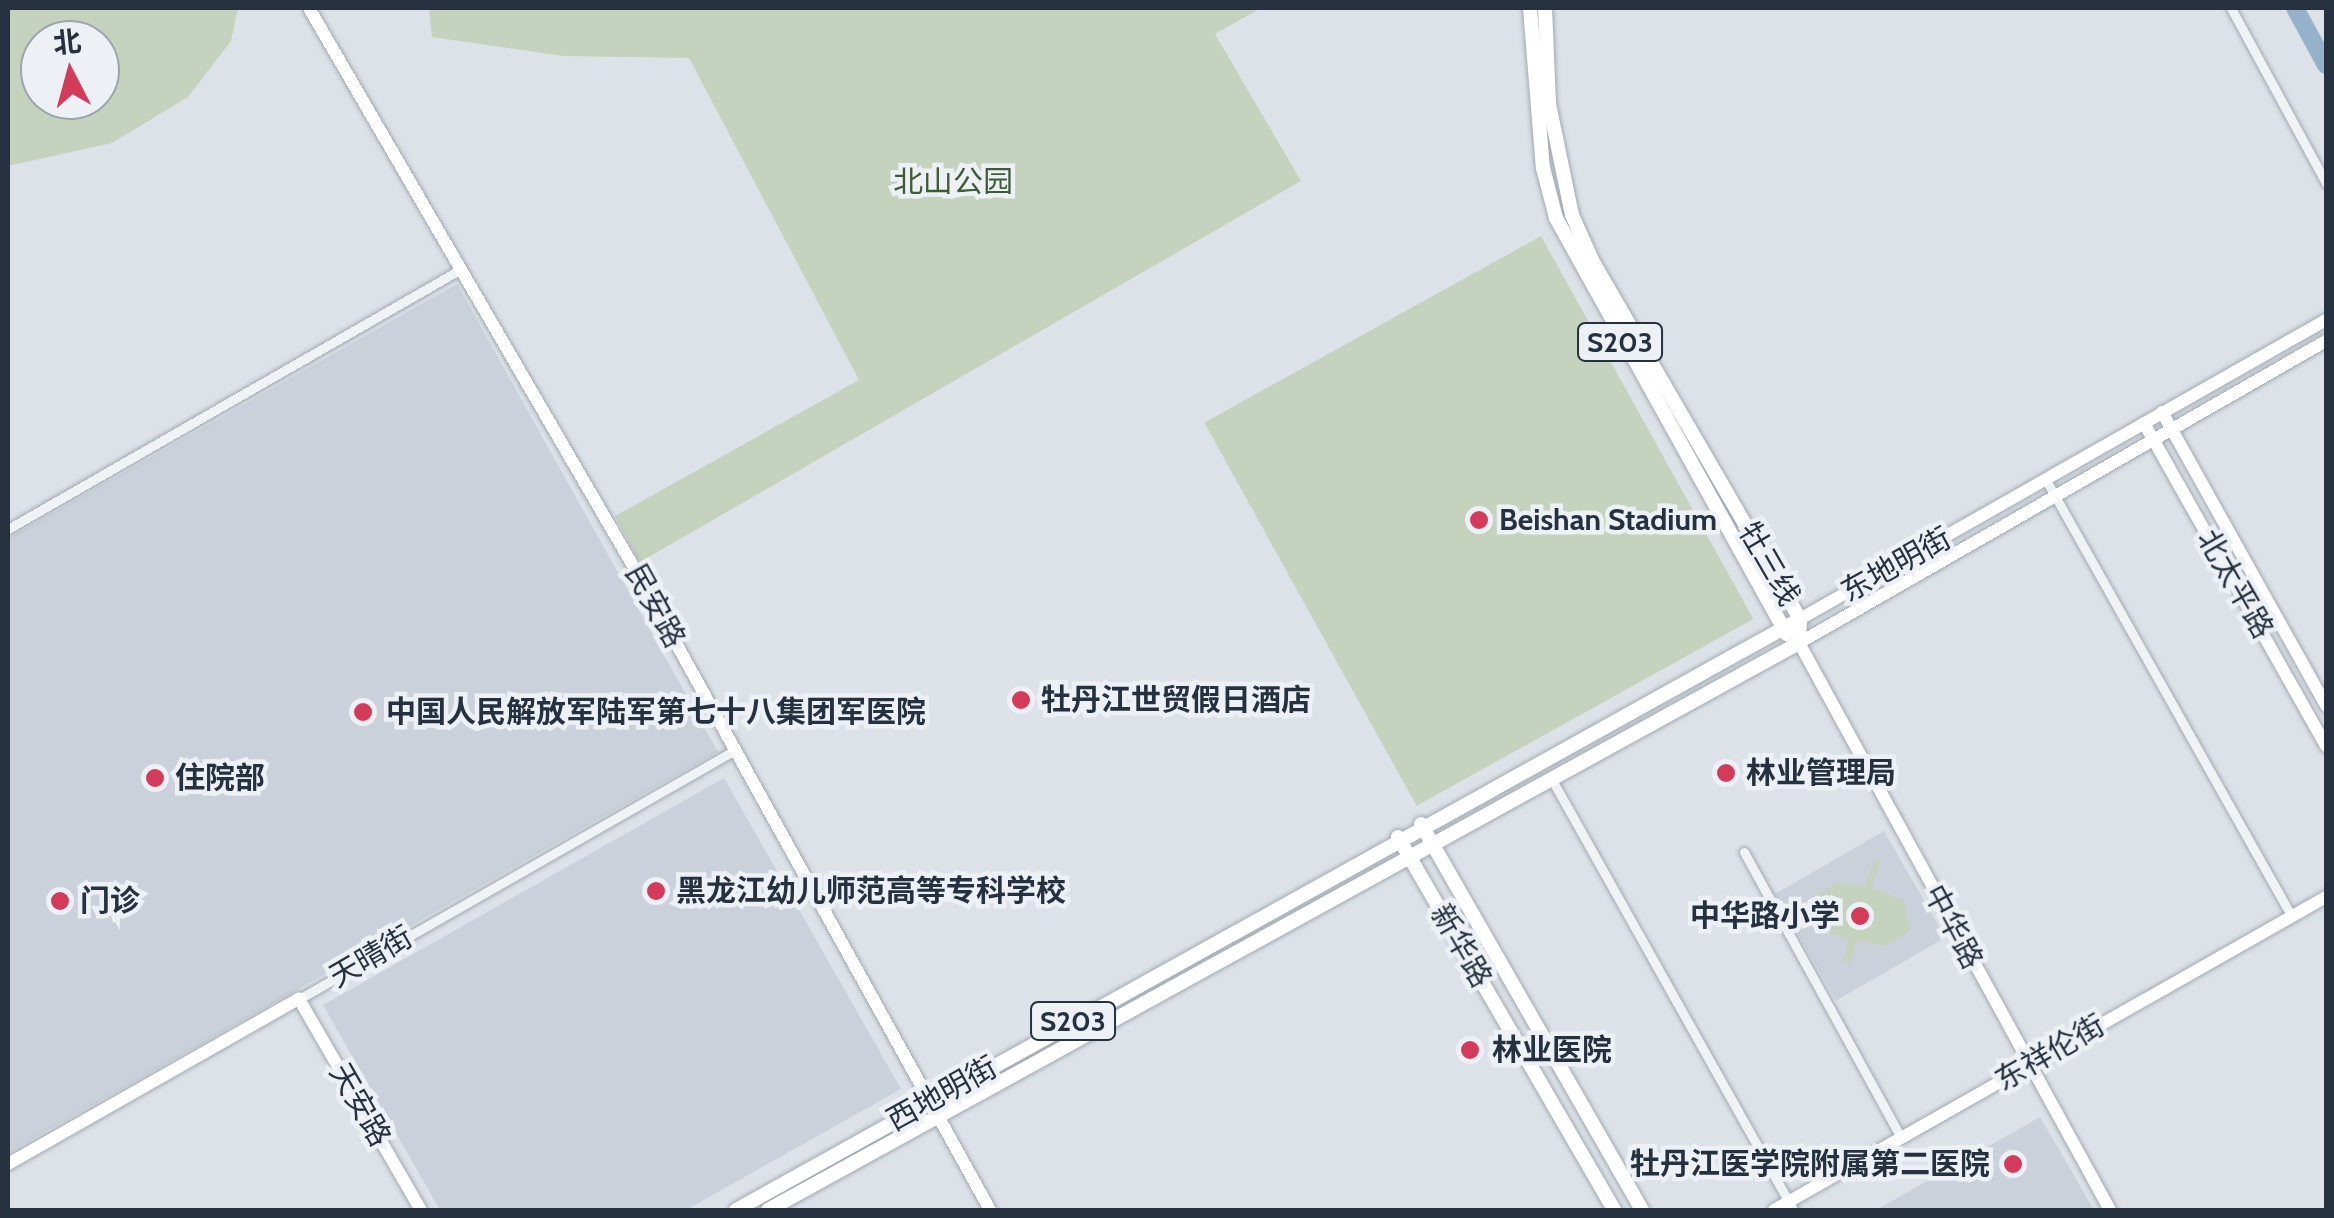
<!DOCTYPE html>
<meta charset="utf-8">
<style>
body{margin:0}
#map{position:relative;width:2334px;height:1218px;overflow:hidden;background:#dde2e8;font-family:Cabin,"Noto Sans SC",sans-serif}
div>[style]{position:absolute}
[style*='--x']{left:calc(var(--x)*1px);top:calc(var(--y)*1px);width:calc(var(--w)*1px);rotate:calc(var(--a)*1deg)}
.built>*{inset:0;background:#cbd1da;transform-origin:0 0}
.green>*{inset:0;background:#c4d2be;transform-origin:0 0}
.river>*{height:18px;margin:-9px;padding:0 9px;transform-origin:9px;border-radius:9px;background:#96b2ca}
.roads{filter:drop-shadow(0 0 2px #a2a9b2) drop-shadow(0 0 2px #a2a9b2)}
.street>*{height:9px;margin:-4.5px;padding:0 4.5px;transform-origin:4.5px;border-radius:4.5px;background:#f0f3f6}
.secondary>*{height:12px;margin:-6px;padding:0 6px;transform-origin:6px;border-radius:6px;background:#fff}
.primary>*{height:14px;margin:-7px;padding:0 7px;transform-origin:7px;border-radius:7px;background:#fff}
.dots>*{width:28px;height:28px;translate:-50% -50%;box-sizing:border-box;border:5px solid #edf1f6;border-radius:50%}
span{translate:-50% -50%;white-space:nowrap;text-align:center;line-height:1.15;-webkit-text-stroke:9px #edf1f6;paint-order:stroke}
.shield-label span{padding:2px 8px;background:#edf1f6;border:2px solid;border-radius:8px;-webkit-text-stroke-width:0}
.shield-label{font-size:28px;color:#26313f;font-weight:700}
.park-label{font-size:30px;color:#3d5c33}
.poi-label{font-size:30px;color:#26313f;font-weight:700}
.left{translate:0 -50%;text-align:left}
.right{translate:-100% -50%;text-align:right}
.street-label{font-size:30px;color:#26313f}
.frame{position:absolute;inset:0;border:10px solid #26313f;pointer-events:none}
.north{position:absolute;left:20px;top:20px;width:100px;height:100px;box-sizing:border-box;background:#edf1f6;border:2px solid #9da4ad;border-radius:50%;rotate:354deg;font-size:28px;font-weight:700;line-height:40px;text-align:center;color:#26313f}
.north::after{content:'';display:block;margin:auto;width:35px;height:45px;background:#d43b5b;clip-path:polygon(50% 0,100% 100%,50% 72%,0 100%)}
</style>
<div id="map">
<div class="built">
<i style="clip-path:polygon(457px 284px,718px 752px,8px 1153px,8px 538px)"></i>
<i style="clip-path:polygon(724px 778px,901px 1089px,686px 1210px,440px 1210px,323px 1005px)"></i>
<i style="left:1884px;top:831px;width:123px;height:126px;rotate:60deg"></i>
<i style="clip-path:polygon(2040px 1117px,2094px 1210px,1876px 1210px)"></i>
</div>
<div class="green">
<i style="clip-path:polygon(evenodd,8px 8px,238px 8px,231px 41px,188px 97px,112px 143px,8px 166px,8px 8px,100px 40px,100px 100px,40px 100px,40px 40px,100px 40px)"></i>
<i style="clip-path:polygon(429px 8px,1261px 8px,1215px 34px,1301px 181px,640px 562px,615px 516px,859px 380px,689px 58px,564px 56px,432px 37px)"></i>
<i style="left:1541px;top:236px;width:438px;height:385px;rotate:61deg"></i>
<i style="clip-path:polygon(1874px 859px,1880px 860px,1872px 888px,1904px 901px,1910px 931px,1887px 946px,1857px 941px,1850px 964px,1843px 962px,1849px 940px,1819px 928px,1812px 899px,1836px 882px,1865px 887px)"></i>
</div>
<div class="river">
<i style="--x:2295;--y:8;--w:65;--a:61.5"></i>
</div>
<div class="roads">
<div class="street">
<i style="--x:2231;--y:8;--w:199;--a:61.5"></i>
<i style="--x:2046;--y:480;--w:501;--a:60.62"></i>
<i style="--x:8;--y:529;--w:522;--a:-29.85"></i>
<i style="--x:1551;--y:778;--w:495;--a:60.7"></i>
<i style="--x:1744;--y:852;--w:326;--a:61.2"></i>
<i style="--x:299;--y:999;--w:502;--a:-29.73"></i>
</div>
<div class="secondary">
<i style="--x:309;--y:8;--w:651;--a:59.85"></i>
<i style="--x:636;--y:571;--w:731;--a:61.01"></i>
<i style="--x:2162;--y:412;--w:337;--a:60.8"></i>
<i style="--x:2144;--y:423;--w:371;--a:60.6"></i>
<i style="--x:1800;--y:619;--w:605;--a:-29.62"></i>
<i style="--x:8;--y:1164;--w:335;--a:-29.6"></i>
<i style="--x:299;--y:999;--w:244;--a:60"></i>
<i style="--x:1774;--y:1210;--w:635;--a:-29.55"></i>
<i style="--x:2110;--y:1210;--w:647;--a:-118.74"></i>
<i style="--x:1799;--y:643;--w:607;--a:-29.82"></i>
</div>
<div class="primary">
<i style="--x:1530;--y:8;--w:161;--a:85.4"></i>
<i style="--x:1543;--y:168;--w:52;--a:75.4"></i>
<i style="--x:1556;--y:218;--w:476;--a:61"></i>
<i style="--x:1545;--y:8;--w:96;--a:87.6"></i>
<i style="--x:1549;--y:104;--w:113;--a:78.3"></i>
<i style="--x:1572;--y:215;--w:51;--a:65.9"></i>
<i style="--x:1593;--y:262;--w:413;--a:59.9"></i>
<i style="--x:1800;--y:619;--w:24;--a:92"></i>
<i style="--x:1421;--y:824;--w:445;--a:60.2"></i>
<i style="--x:1398;--y:837;--w:431;--a:59.9"></i>
<i style="--x:736;--y:1210;--w:1217;--a:-29.05"></i>
<i style="--x:768;--y:1210;--w:1177;--a:-28.81"></i>
</div>
</div>
<div class="dots">
<i style="left:1479px;top:520px;background:#d43b5b"></i>
<i style="left:1021px;top:700px;background:#d43b5b"></i>
<i style="left:363px;top:712px;background:#d43b5b"></i>
<i style="left:1726px;top:773px;background:#d43b5b"></i>
<i style="left:155px;top:778px;background:#d43b5b"></i>
<i style="left:656px;top:891px;background:#d43b5b"></i>
<i style="left:60px;top:901px;background:#d43b5b"></i>
<i style="left:1860px;top:916px;background:#d43b5b"></i>
<i style="left:1470px;top:1050px;background:#d43b5b"></i>
<i style="left:2013px;top:1164px;background:#d43b5b"></i>
</div>
<div class="shield-label">
<span style="left:1620px;top:342px">S203</span>
<span style="left:1073px;top:1021px">S203</span>
</div>
<div class="park-label">
<span style="left:953px;top:182px">北山公园</span>
</div>
<div class="poi-label">
<span class="left" style="left:1499px;top:520px">Beishan Stadium</span>
<span class="left" style="left:1041px;top:700px">牡丹江世贸假日酒店</span>
<span class="left" style="left:386px;top:712px">中国人民解放军陆军第七十八集团军医院</span>
<span class="left" style="left:1746px;top:773px">林业管理局</span>
<span class="left" style="left:175px;top:778px">住院部</span>
<span class="left" style="left:676px;top:891px">黑龙江幼儿师范高等专科学校</span>
<span class="left" style="left:80px;top:901px">门诊</span>
<span class="right" style="left:1840px;top:916px">中华路小学</span>
<span class="left" style="left:1492px;top:1050px">林业医院</span>
<span class="right" style="left:1990px;top:1164px">牡丹江医学院附属第二医院</span>
</div>
<div class="street-label">
<span style="left:1769px;top:564px;rotate:60deg">牡三线</span>
<span style="left:1896px;top:565px;rotate:-29deg">东地明街</span>
<span style="left:2235px;top:584px;rotate:60deg">北太平路</span>
<span style="left:655px;top:606px;rotate:61deg">民安路</span>
<span style="left:1953px;top:927px;rotate:62deg">中华路</span>
<span style="left:1461px;top:946px;rotate:60deg">新华路</span>
<span style="left:371px;top:957px;rotate:-30deg">天晴街</span>
<span style="left:2050px;top:1053px;rotate:-30deg">东祥伦街</span>
<span style="left:942px;top:1094px;rotate:-29deg">西地明街</span>
<span style="left:360px;top:1105px;rotate:60deg">天安路</span>
</div>
<div class="frame"></div>
<div class="north">北</div>
</div>
